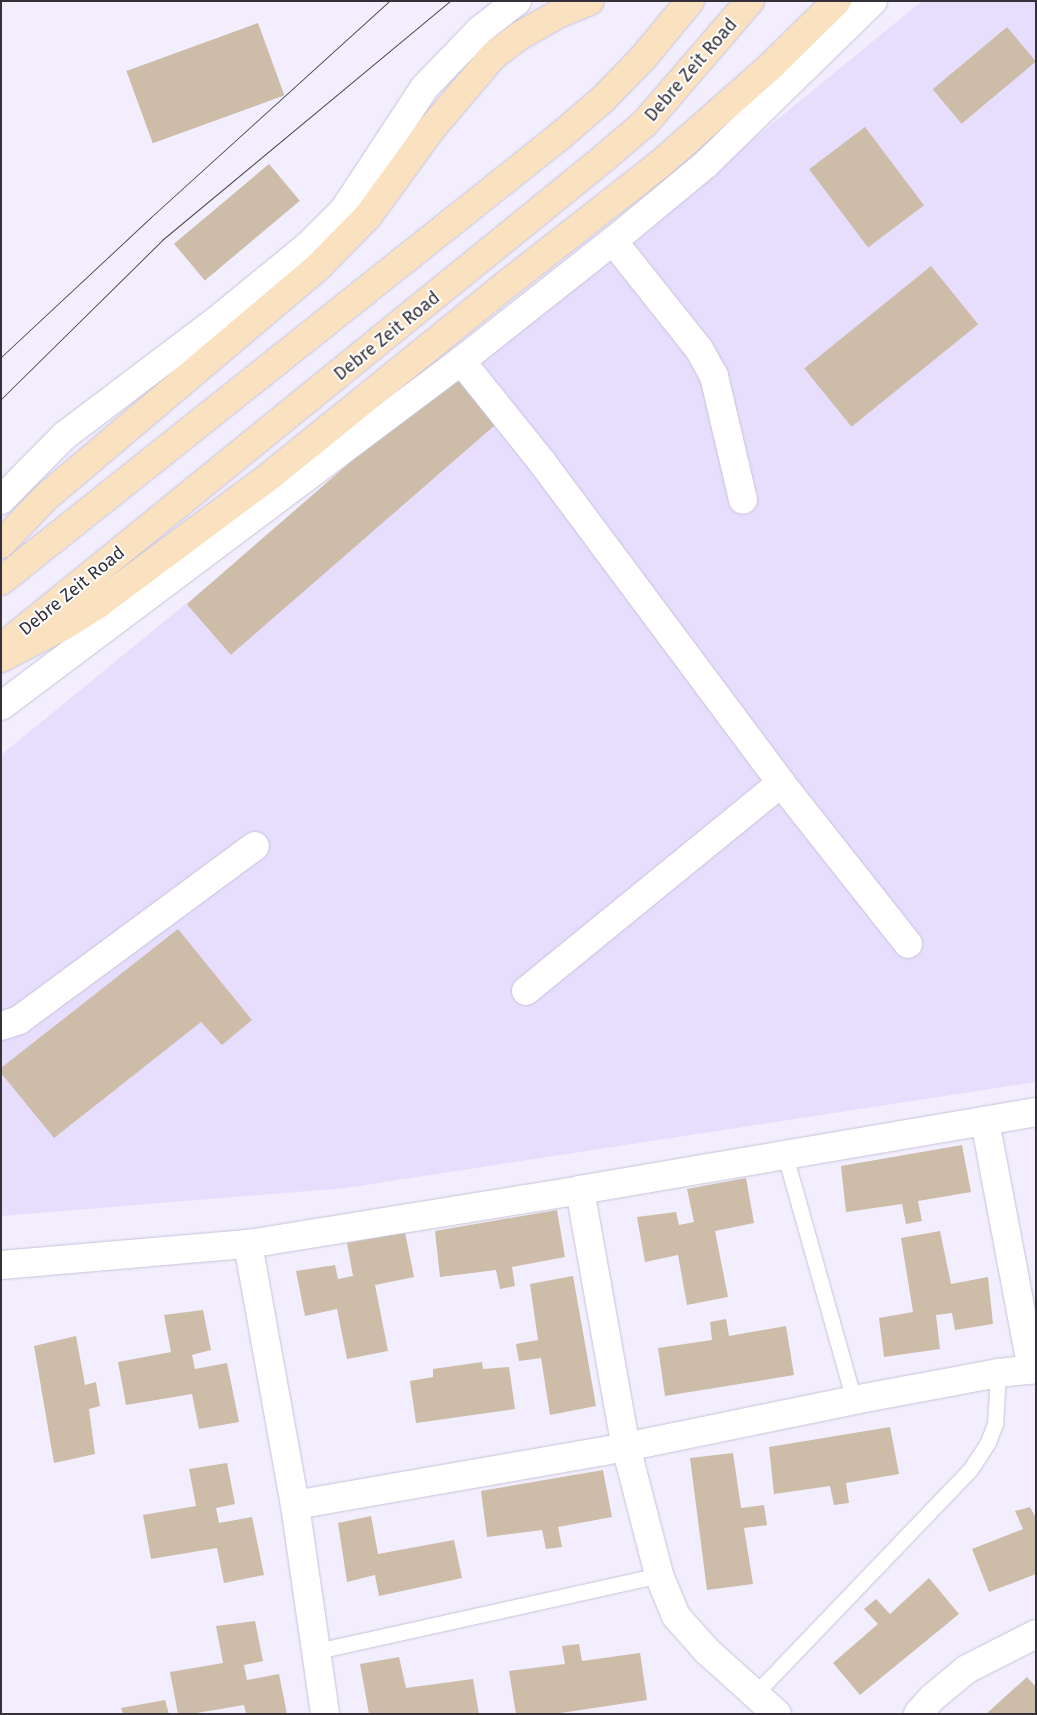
<!DOCTYPE html>
<style>
body{margin:0}
#map{position:relative;width:1037px;height:1715px;overflow:hidden;background:#f2eefd;font-family:"Fira Sans",sans-serif}
div>[style]{position:absolute}
[style*='--x']{left:calc(var(--x)*1px);top:calc(var(--y)*1px);width:calc(var(--w)*1px);rotate:calc(var(--a)*1deg)}
.built>*{inset:0;background:#e7defe}
.building>*{inset:0;background:#ccbca8;transform-origin:0 0}
.roads{filter:drop-shadow(0 0 1px #c8c2d9) drop-shadow(0 0 1px #c8c2d9)}
.service>*{height:15px;margin:-7.5px;padding:0 7.5px;transform-origin:7.5px;border-radius:7.5px;background:#fff}
.minor>*{height:28px;margin:-14px;padding:0 14px;transform-origin:14px;border-radius:14px;background:#fff}
.secondary>*{height:28px;margin:-14px;padding:0 14px;transform-origin:14px;border-radius:14px;background:#fff}
.primary>*{height:28px;margin:-14px;padding:0 14px;transform-origin:14px;border-radius:14px;background:#fae2c1}
.tram>*{height:1px;margin:-0.5px;padding:0 0.5px;transform-origin:0.5px;border-radius:0.5px;background:#514d57}
span{translate:-50% -50%;white-space:nowrap;text-align:center;line-height:1.15;-webkit-text-stroke:4px #fff;paint-order:stroke}
.street-label{font-size:18px;color:#34313a}
.frame{position:absolute;inset:0;border:2px solid #34313a;pointer-events:none}
</style>
<div id="map">
<div class="built">
<i style="clip-path:polygon(922px 1px,1036px 1px,1036px 1082px,345px 1188px,1px 1216px,1px 755px)"></i>
</div>
<div class="building">
<i style="left:258px;top:23px;width:77px;height:140px;rotate:70deg"></i>
<i style="left:1007px;top:27px;width:45px;height:97px;rotate:50deg"></i>
<i style="left:865px;top:127px;width:98px;height:70px;rotate:53deg"></i>
<i style="left:269px;top:164px;width:48px;height:124px;rotate:50deg"></i>
<i style="left:931px;top:266px;width:75px;height:163px;rotate:51deg"></i>
<i style="left:454px;top:372px;width:67px;height:354px;rotate:49deg"></i>
<i style="clip-path:polygon(178px 929px,252px 1020px,222px 1045px,201px 1022px,54px 1138px,1px 1073px,1px 1068px)"></i>
<i style="clip-path:polygon(962px 1145px,971px 1192px,918px 1201px,922px 1221px,906px 1224px,902px 1204px,846px 1212px,841px 1166px)"></i>
<i style="clip-path:polygon(746px 1178px,754px 1223px,715px 1231px,728px 1297px,687px 1305px,678px 1255px,645px 1262px,637px 1217px,676px 1212px,679px 1225px,694px 1222px,687px 1189px)"></i>
<i style="clip-path:polygon(557px 1210px,565px 1257px,512px 1267px,515px 1286px,500px 1289px,496px 1270px,440px 1277px,435px 1231px)"></i>
<i style="clip-path:polygon(940px 1231px,951px 1284px,988px 1277px,993px 1324px,955px 1330px,952px 1313px,936px 1315px,940px 1349px,884px 1357px,879px 1318px,913px 1312px,901px 1238px)"></i>
<i style="clip-path:polygon(405px 1232px,414px 1277px,375px 1285px,388px 1351px,347px 1359px,337px 1309px,305px 1316px,296px 1271px,335px 1265px,338px 1279px,353px 1276px,347px 1243px)"></i>
<i style="clip-path:polygon(573px 1276px,596px 1406px,550px 1415px,541px 1358px,519px 1361px,516px 1344px,538px 1340px,530px 1284px)"></i>
<i style="clip-path:polygon(203px 1310px,211px 1350px,192px 1355px,195px 1369px,227px 1363px,239px 1422px,199px 1429px,192px 1394px,126px 1405px,118px 1362px,171px 1352px,164px 1315px)"></i>
<i style="clip-path:polygon(726px 1319px,729px 1336px,786px 1326px,794px 1375px,665px 1396px,658px 1348px,712px 1340px,710px 1322px)"></i>
<i style="clip-path:polygon(76px 1336px,85px 1385px,96px 1382px,100px 1406px,89px 1409px,95px 1454px,54px 1463px,34px 1346px)"></i>
<i style="clip-path:polygon(482px 1362px,483px 1369px,509px 1367px,515px 1409px,416px 1423px,410px 1381px,433px 1377px,433px 1369px)"></i>
<i style="clip-path:polygon(890px 1427px,899px 1474px,846px 1483px,849px 1503px,834px 1505px,830px 1486px,774px 1494px,769px 1447px)"></i>
<i style="clip-path:polygon(733px 1453px,741px 1508px,764px 1505px,767px 1525px,744px 1528px,753px 1584px,707px 1590px,690px 1458px)"></i>
<i style="clip-path:polygon(227px 1463px,235px 1504px,216px 1508px,219px 1523px,252px 1517px,264px 1575px,224px 1583px,217px 1548px,151px 1559px,143px 1515px,196px 1506px,189px 1469px)"></i>
<i style="clip-path:polygon(603px 1470px,612px 1517px,558px 1527px,562px 1547px,546px 1549px,542px 1530px,487px 1537px,481px 1491px)"></i>
<i style="clip-path:polygon(1030px 1507px,1036px 1518px,1036px 1574px,989px 1592px,972px 1549px,1023px 1529px,1015px 1511px)"></i>
<i style="clip-path:polygon(371px 1516px,378px 1554px,454px 1540px,462px 1578px,379px 1596px,375px 1575px,347px 1582px,338px 1523px)"></i>
<i style="clip-path:polygon(929px 1578px,959px 1614px,860px 1695px,833px 1663px,878px 1624px,864px 1609px,876px 1599px,890px 1614px)"></i>
<i style="clip-path:polygon(255px 1621px,263px 1661px,244px 1665px,247px 1680px,279px 1674px,287px 1714px,246px 1714px,244px 1705px,191px 1714px,178px 1714px,170px 1672px,223px 1663px,216px 1626px)"></i>
<i style="clip-path:polygon(579px 1644px,582px 1661px,640px 1653px,647px 1700px,554px 1714px,516px 1714px,509px 1671px,565px 1664px,562px 1646px)"></i>
<i style="clip-path:polygon(399px 1657px,406px 1688px,473px 1679px,479px 1714px,369px 1714px,360px 1664px)"></i>
<i style="clip-path:polygon(1027px 1677px,1036px 1687px,1036px 1714px,986px 1714px)"></i>
<i style="clip-path:polygon(165px 1700px,169px 1714px,123px 1714px,121px 1708px)"></i>
</div>
<div class="roads">
<div class="service">
<i style="--x:785;--y:1155;--w:255;--a:74.3"></i>
<i style="--x:317;--y:1651;--w:350;--a:-12.5"></i>
<i style="--x:754;--y:1695;--w:312;--a:-46.2"></i>
<i style="--x:970;--y:1470;--w:33;--a:-57"></i>
<i style="--x:988;--y:1442;--w:19;--a:-69"></i>
<i style="--x:995;--y:1424;--w:51;--a:-86.6"></i>
</div>
<div class="minor">
<i style="--x:613;--y:241;--w:138;--a:51.5"></i>
<i style="--x:699;--y:349;--w:31;--a:61"></i>
<i style="--x:714;--y:376;--w:127;--a:76.8"></i>
<i style="--x:461;--y:361;--w:129;--a:51.3"></i>
<i style="--x:542;--y:462;--w:400;--a:53.3"></i>
<i style="--x:781;--y:783;--w:205;--a:51.7"></i>
<i style="--x:526;--y:991;--w:329;--a:-39.2"></i>
<i style="--x:1;--y:1026;--w:19;--a:-18"></i>
<i style="--x:19;--y:1020;--w:293;--a:-36.4"></i>
<i style="--x:985;--y:1121;--w:253;--a:79.3"></i>
<i style="--x:580;--y:1190;--w:261;--a:79.9"></i>
<i style="--x:626;--y:1447;--w:132;--a:75.5"></i>
<i style="--x:659;--y:1575;--w:44;--a:67.5"></i>
<i style="--x:676;--y:1616;--w:47;--a:48.5"></i>
<i style="--x:707;--y:1651;--w:94;--a:42"></i>
<i style="--x:248;--y:1244;--w:265;--a:79.8"></i>
<i style="--x:295;--y:1505;--w:211;--a:81.8"></i>
<i style="--x:1;--y:1265;--w:248;--a:-4.9"></i>
<i style="--x:248;--y:1244;--w:336;--a:-9.2"></i>
<i style="--x:580;--y:1190;--w:463;--a:-9.7"></i>
<i style="--x:295;--y:1505;--w:336;--a:-9.9"></i>
<i style="--x:626;--y:1447;--w:233;--a:-11.6"></i>
<i style="--x:854;--y:1400;--w:147;--a:-10.6"></i>
<i style="--x:998;--y:1373;--w:38;--a:-6"></i>
<i style="--x:918;--y:1714;--w:21;--a:-49"></i>
<i style="--x:932;--y:1698;--w:45;--a:-39.6"></i>
<i style="--x:967;--y:1669;--w:77;--a:-26.9"></i>
</div>
<div class="secondary">
<i style="--x:1;--y:500;--w:90;--a:-45.5"></i>
<i style="--x:64;--y:436;--w:191;--a:-37.1"></i>
<i style="--x:216;--y:321;--w:120;--a:-39.3"></i>
<i style="--x:309;--y:245;--w:49;--a:-45"></i>
<i style="--x:344;--y:210;--w:146;--a:-56.7"></i>
<i style="--x:424;--y:88;--w:81;--a:-46"></i>
<i style="--x:480;--y:30;--w:47;--a:-38.1"></i>
<i style="--x:1;--y:706;--w:575;--a:-36.87"></i>
<i style="--x:461;--y:361;--w:194;--a:-38.3"></i>
<i style="--x:613;--y:241;--w:121;--a:-39.6"></i>
<i style="--x:706;--y:164;--w:233;--a:-44.3"></i>
</div>
<div class="primary">
<i style="--x:1;--y:544;--w:65;--a:-46.2"></i>
<i style="--x:46;--y:497;--w:358;--a:-40.2"></i>
<i style="--x:319;--y:266;--w:70;--a:-45.6"></i>
<i style="--x:368;--y:216;--w:109;--a:-54"></i>
<i style="--x:432;--y:128;--w:94;--a:-49.7"></i>
<i style="--x:493;--y:56;--w:35;--a:-37"></i>
<i style="--x:521;--y:35;--w:45;--a:-29.4"></i>
<i style="--x:560;--y:13;--w:32;--a:-22"></i>
<i style="--x:1;--y:581;--w:714;--a:-38.52"></i>
<i style="--x:560;--y:136;--w:55;--a:-40.6"></i>
<i style="--x:602;--y:100;--w:59;--a:-45.7"></i>
<i style="--x:643;--y:58;--w:74;--a:-50.5"></i>
<i style="--x:12;--y:639;--w:763;--a:-39.09"></i>
<i style="--x:604;--y:158;--w:54;--a:-40.5"></i>
<i style="--x:645;--y:123;--w:161;--a:-49.3"></i>
<i style="--x:1;--y:658;--w:72;--a:-27.3"></i>
<i style="--x:65;--y:625;--w:39;--a:-32"></i>
<i style="--x:98;--y:604;--w:216;--a:-36.7"></i>
<i style="--x:271;--y:475;--w:304;--a:-39"></i>
<i style="--x:507;--y:284;--w:193;--a:-38.1"></i>
<i style="--x:659;--y:165;--w:151;--a:-41.5"></i>
<i style="--x:772;--y:65;--w:91;--a:-44.6"></i>
</div>
</div>
<div class="tram">
<i style="--x:1;--y:357;--w:205;--a:-43"></i>
<i style="--x:151;--y:217;--w:321;--a:-42.2"></i>
<i style="--x:1;--y:399;--w:226;--a:-44.6"></i>
<i style="--x:162;--y:240;--w:374;--a:-39.7"></i>
</div>
<div class="street-label">
<span style="left:691px;top:70px;rotate:-49deg">Debre Zeit Road</span>
<span style="left:387px;top:336px;rotate:-39deg">Debre Zeit Road</span>
<span style="left:72px;top:591px;rotate:-39deg">Debre Zeit Road</span>
</div>
<div class="frame"></div>
</div>
